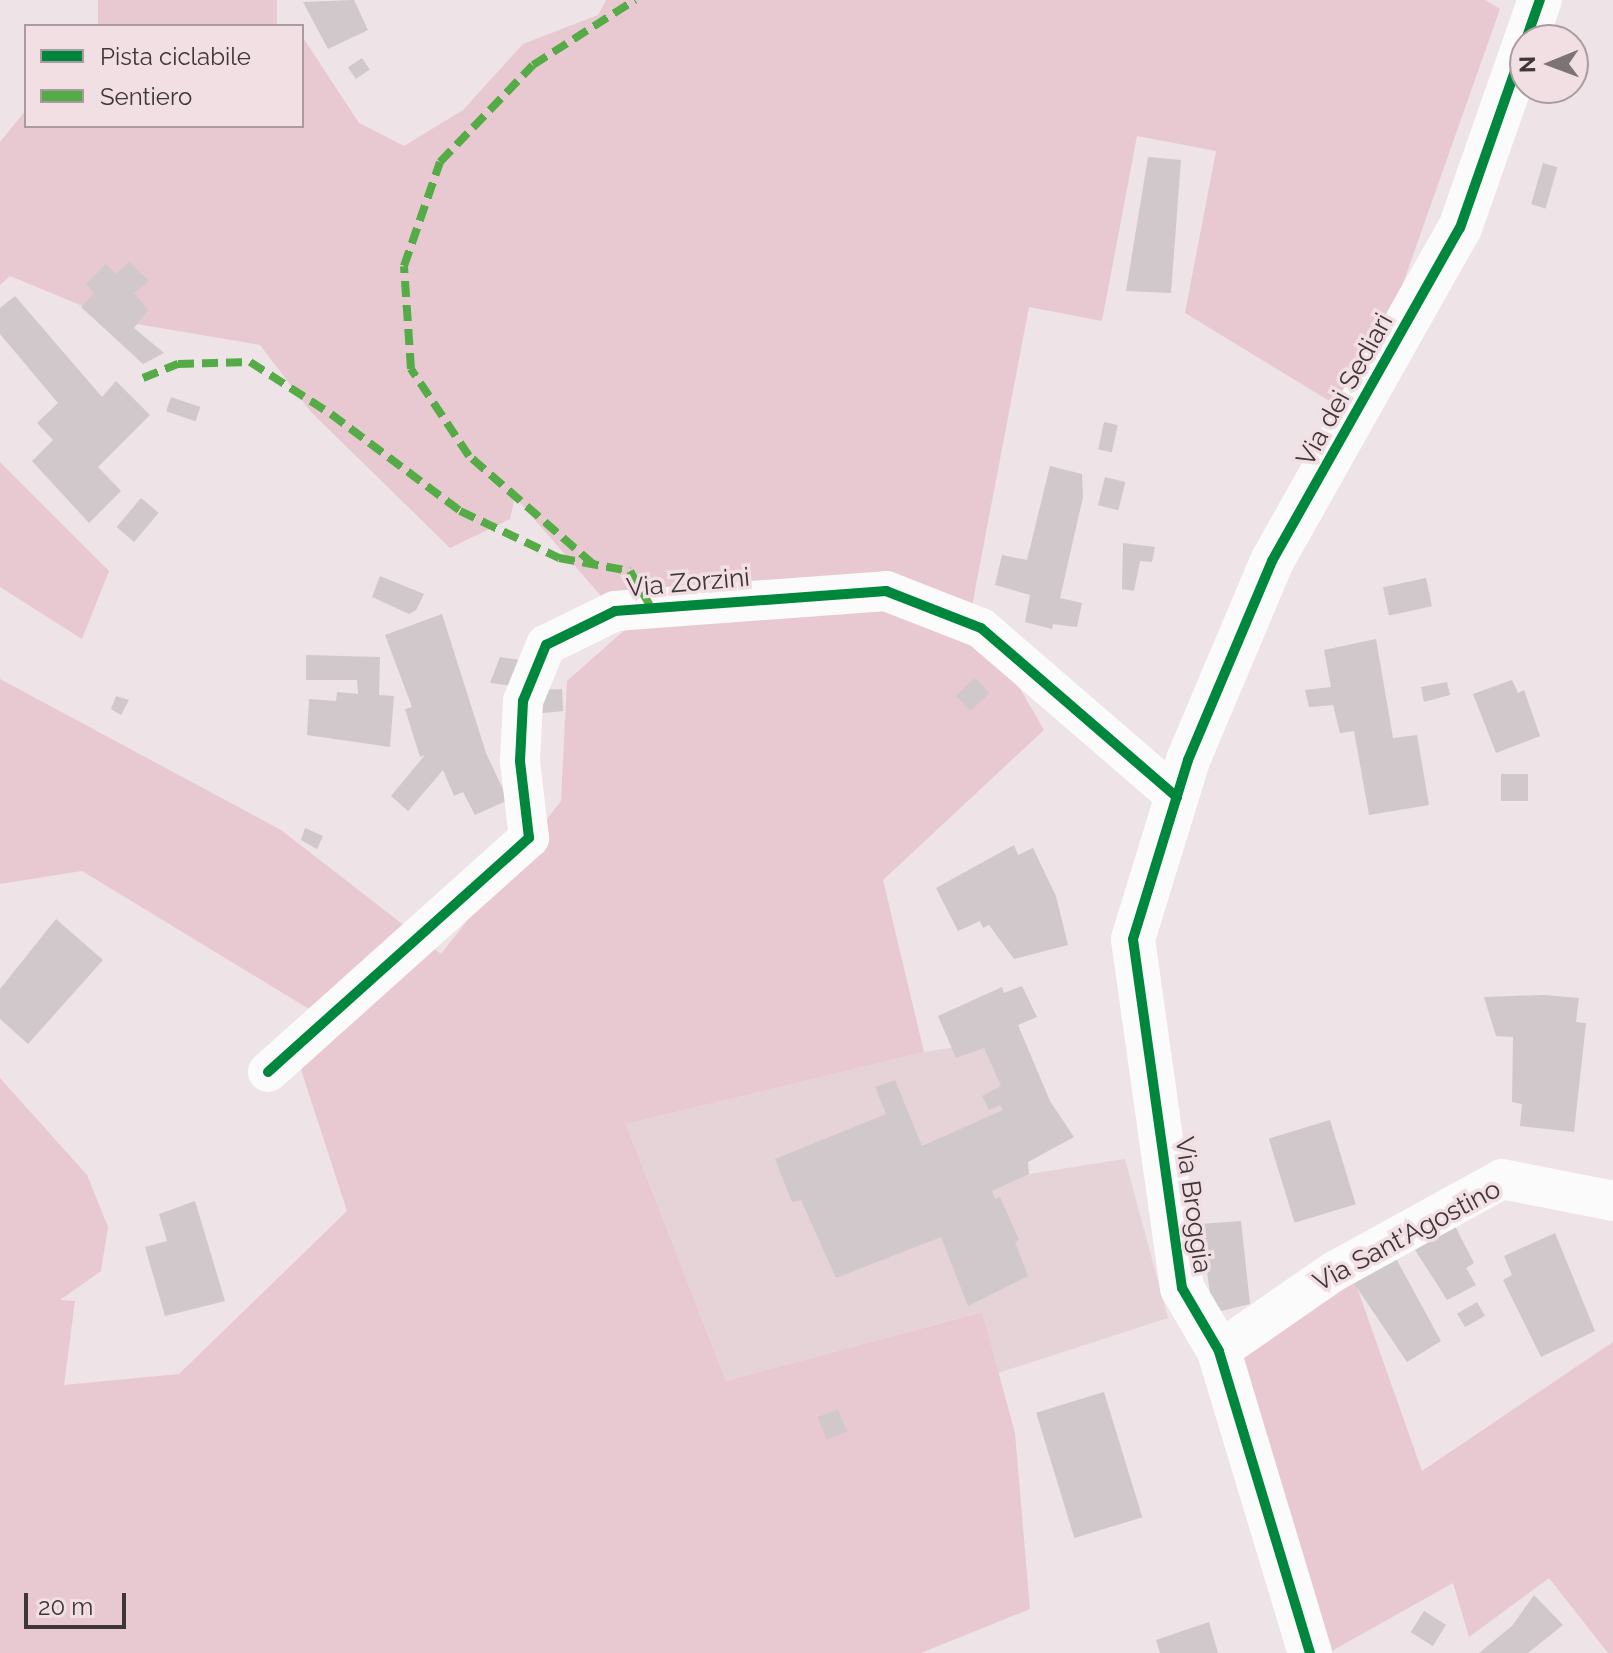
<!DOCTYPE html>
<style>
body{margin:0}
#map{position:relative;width:1613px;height:1653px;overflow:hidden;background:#eee3e6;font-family:Raleway,sans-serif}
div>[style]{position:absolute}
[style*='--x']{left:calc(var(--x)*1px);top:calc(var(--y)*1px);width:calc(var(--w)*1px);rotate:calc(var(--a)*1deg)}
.built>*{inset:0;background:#e6d3d8}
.green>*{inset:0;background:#e8c9d2;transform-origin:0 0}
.building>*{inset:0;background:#d0c8ca;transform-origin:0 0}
.minor>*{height:40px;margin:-20px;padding:0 20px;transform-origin:20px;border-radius:20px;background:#fcfbfb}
.tertiary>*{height:44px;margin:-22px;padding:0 22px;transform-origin:22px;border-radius:22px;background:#fcfbfb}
.quiet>*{height:8px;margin-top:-4px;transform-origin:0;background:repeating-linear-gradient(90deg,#55ac46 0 16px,transparent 0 24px)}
.cycleway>*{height:10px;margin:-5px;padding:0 5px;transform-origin:5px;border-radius:5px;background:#00873e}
span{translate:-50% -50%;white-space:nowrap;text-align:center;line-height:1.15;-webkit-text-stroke:7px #f2dfe4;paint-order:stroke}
.street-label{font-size:26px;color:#3e3639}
.legend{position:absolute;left:24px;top:24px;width:280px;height:104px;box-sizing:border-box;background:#f2dfe4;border:2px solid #aa9ba0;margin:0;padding:10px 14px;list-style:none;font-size:24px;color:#3e3639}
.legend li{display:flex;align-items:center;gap:16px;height:40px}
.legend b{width:40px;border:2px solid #aa9ba0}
.north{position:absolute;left:1509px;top:24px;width:80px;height:80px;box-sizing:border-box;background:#f2dfe4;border:2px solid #aa9ba0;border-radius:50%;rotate:269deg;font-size:22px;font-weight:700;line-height:32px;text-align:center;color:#3e3639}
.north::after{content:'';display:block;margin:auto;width:28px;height:36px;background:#7c7376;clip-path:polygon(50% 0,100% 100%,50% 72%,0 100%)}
.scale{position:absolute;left:24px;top:1593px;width:102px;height:36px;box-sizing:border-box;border:4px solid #3e3639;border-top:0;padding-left:10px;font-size:24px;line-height:28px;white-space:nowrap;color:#3e3639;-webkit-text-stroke:6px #f2dfe4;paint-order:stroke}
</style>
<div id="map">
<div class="built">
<i style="clip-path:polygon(997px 1041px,1029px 1174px,1125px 1159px,1168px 1318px,998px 1373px,981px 1312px,726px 1381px,626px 1124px,924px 1052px)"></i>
</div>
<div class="green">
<i style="left:98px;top:0;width:179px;height:27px"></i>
<i style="clip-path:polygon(606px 0,1485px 0,1500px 9px,1401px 289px,1341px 408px,1185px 313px,1216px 151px,1137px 136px,1102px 321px,1029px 307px,972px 606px,1044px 730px,883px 880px,924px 1052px,626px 1124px,726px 1381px,982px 1312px,1015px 1433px,1030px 1609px,921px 1653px,0 1653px,0 1078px,87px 1175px,108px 1227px,101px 1271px,60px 1300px,75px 1301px,64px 1385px,179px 1374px,347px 1211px,293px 1045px,342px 1029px,82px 871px,0 884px,0 679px,281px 830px,441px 954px,561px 801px,567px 681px,628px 627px,515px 497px,510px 519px,450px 548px,311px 412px,260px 345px,119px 321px,10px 276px,0 285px,0 142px,26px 110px,26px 126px,302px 126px,302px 36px,359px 123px,404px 146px,463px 110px,523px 44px,598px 15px)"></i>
<i style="clip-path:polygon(0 462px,109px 571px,82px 639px,0 587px)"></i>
<i style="clip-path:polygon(1348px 1262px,1422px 1471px,1613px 1342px,1613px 1653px,1608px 1653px,1549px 1578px,1469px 1637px,1453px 1583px,1328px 1653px,1215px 1345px)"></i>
</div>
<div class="building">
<i style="clip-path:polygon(354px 0,368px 30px,328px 49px,303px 2px)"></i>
<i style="left:362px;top:58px;width:14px;height:17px;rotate:56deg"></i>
<i style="clip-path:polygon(1148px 157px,1181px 160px,1171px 293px,1126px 291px)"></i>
<i style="left:1543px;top:163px;width:15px;height:43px;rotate:16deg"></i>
<i style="clip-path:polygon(129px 262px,149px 281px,134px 293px,148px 310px,134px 328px,164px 353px,143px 364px,81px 307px,94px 293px,86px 284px,106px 264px,116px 274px)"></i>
<i style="clip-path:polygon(15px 296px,102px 397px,116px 381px,150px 415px,98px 467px,121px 491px,89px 523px,32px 461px,53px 440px,37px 423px,58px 403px,0 334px,0 308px)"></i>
<i style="left:171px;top:397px;width:31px;height:15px;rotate:19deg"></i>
<i style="left:1104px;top:422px;width:14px;height:28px;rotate:12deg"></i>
<i style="clip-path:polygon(1050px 466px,1082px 474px,1083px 497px,1060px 598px,1082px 603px,1077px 627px,1053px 624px,1052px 629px,1025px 622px,1030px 595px,995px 585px,1002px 555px,1027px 560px)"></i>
<i style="left:1105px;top:477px;width:21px;height:29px;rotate:14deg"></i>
<i style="left:141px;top:498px;width:23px;height:38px;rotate:40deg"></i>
<i style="clip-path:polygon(1123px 543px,1155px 547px,1152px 562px,1140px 561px,1134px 591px,1122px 589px)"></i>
<i style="clip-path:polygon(380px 576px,424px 594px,416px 610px,409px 614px,372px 597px)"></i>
<i style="left:1426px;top:578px;width:29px;height:44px;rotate:78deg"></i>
<i style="clip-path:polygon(442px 614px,486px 753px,508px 800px,475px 815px,463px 792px,454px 796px,443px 770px,408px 811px,391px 796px,425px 755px,420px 757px,405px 709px,412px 707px,385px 635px)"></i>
<i style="clip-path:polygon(1376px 639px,1393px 738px,1417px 735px,1429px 805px,1369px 815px,1354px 731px,1340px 733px,1333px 705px,1309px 707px,1305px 690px,1331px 687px,1324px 650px)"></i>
<i style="clip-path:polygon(306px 655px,380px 657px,379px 695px,394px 696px,390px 747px,307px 735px,309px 699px,336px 701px,337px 692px,358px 694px,357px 680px,306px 680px)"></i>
<i style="clip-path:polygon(500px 657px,526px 661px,515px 686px,490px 683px)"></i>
<i style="left:975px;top:678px;width:21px;height:26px;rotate:47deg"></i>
<i style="clip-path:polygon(1512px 680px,1518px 693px,1524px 690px,1540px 736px,1496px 753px,1473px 694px)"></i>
<i style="clip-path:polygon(1447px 682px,1450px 695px,1424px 702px,1421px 687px)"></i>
<i style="clip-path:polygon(562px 689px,563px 711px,535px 714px,536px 690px)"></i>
<i style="clip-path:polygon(116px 696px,129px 700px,121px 715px,111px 709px)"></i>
<i style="left:1501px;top:774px;width:27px;height:27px"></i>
<i style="clip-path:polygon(305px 828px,323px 836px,317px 849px,301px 840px)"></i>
<i style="clip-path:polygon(1014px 845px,1018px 855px,1033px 848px,1056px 896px,1068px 945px,1014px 959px,989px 925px,983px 928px,980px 921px,958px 931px,936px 888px)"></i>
<i style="clip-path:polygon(56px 919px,103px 960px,28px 1044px,0 1019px,0 989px)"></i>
<i style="clip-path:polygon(1022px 986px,1037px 1017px,1018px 1025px,1050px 1101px,1074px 1137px,1028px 1162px,1029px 1174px,992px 1191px,995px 1199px,1000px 1197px,1019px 1240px,1015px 1242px,1028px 1276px,968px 1306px,941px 1237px,836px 1278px,801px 1200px,792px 1202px,775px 1159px,886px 1114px,875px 1087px,895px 1080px,922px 1146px,1003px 1110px,1000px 1105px,989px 1110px,982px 1096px,1001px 1086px,984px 1048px,956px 1058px,938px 1016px,1002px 987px,1004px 993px)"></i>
<i style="clip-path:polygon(1544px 995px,1579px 998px,1576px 1022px,1586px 1023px,1574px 1132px,1520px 1126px,1522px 1104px,1512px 1102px,1513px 1037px,1496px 1036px,1484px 997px)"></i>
<i style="left:1330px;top:1120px;width:88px;height:64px;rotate:73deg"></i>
<i style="clip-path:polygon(195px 1201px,225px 1301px,165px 1316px,145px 1247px,167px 1241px,159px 1214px)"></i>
<i style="clip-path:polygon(1241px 1221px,1250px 1304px,1213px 1313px,1200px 1224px)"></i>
<i style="clip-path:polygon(1455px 1226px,1474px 1263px,1466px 1268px,1476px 1285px,1447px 1300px,1410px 1242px)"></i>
<i style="clip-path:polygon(1555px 1233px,1595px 1331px,1541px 1357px,1503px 1280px,1512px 1275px,1504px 1256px)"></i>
<i style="clip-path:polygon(1387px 1242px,1441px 1341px,1407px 1362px,1343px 1267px)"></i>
<i style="left:1477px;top:1302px;width:16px;height:23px;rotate:60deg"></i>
<i style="left:1104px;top:1392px;width:131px;height:71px;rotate:73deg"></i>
<i style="left:838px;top:1409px;width:24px;height:22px;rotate:68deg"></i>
<i style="clip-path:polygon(1534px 1595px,1563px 1625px,1528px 1653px,1479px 1653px,1512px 1626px)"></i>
<i style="left:1424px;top:1611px;width:26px;height:25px;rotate:32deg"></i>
<i style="clip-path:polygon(1209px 1622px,1218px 1653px,1160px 1653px,1156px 1640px)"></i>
</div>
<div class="minor">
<i style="--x:268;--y:1072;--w:351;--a:-41.9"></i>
<i style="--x:529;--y:838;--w:78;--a:-96.7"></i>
<i style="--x:520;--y:761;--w:60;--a:-87.1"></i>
<i style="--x:523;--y:701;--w:61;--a:-67.7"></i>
<i style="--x:546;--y:645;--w:77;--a:-26.2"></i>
<i style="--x:615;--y:611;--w:272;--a:-4.2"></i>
<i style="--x:886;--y:591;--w:102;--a:21.3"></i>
<i style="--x:981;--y:628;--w:259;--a:40.8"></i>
<i style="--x:1219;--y:1351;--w:139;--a:-34.7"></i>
<i style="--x:1333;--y:1272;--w:193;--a:-28.8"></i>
<i style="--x:1502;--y:1179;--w:113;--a:11.2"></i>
</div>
<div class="tertiary">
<i style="--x:1310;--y:1653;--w:315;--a:-106.8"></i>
<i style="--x:1219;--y:1351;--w:73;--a:-120.4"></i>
<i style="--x:1182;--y:1288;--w:352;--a:-98"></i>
<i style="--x:1133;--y:939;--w:187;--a:-72.9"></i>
<i style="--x:1188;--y:760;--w:216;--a:-67.1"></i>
<i style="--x:1272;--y:561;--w:382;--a:-60.6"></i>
<i style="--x:1460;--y:228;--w:242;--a:-70.7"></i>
</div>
<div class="quiet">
<i style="--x:143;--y:378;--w:38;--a:-22"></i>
<i style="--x:178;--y:364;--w:72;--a:-1.6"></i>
<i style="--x:250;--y:362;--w:96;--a:32.7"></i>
<i style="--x:331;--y:414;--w:161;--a:36.9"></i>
<i style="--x:460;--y:511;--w:110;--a:25.4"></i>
<i style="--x:559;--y:558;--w:72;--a:10.4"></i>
<i style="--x:630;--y:571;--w:39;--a:60"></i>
<i style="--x:593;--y:564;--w:164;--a:-138.9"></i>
<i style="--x:469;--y:456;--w:105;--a:-123.7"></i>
<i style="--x:411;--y:369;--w:103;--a:-93.9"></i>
<i style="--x:404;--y:266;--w:110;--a:-70.9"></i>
<i style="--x:440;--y:162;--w:134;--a:-46.2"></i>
<i style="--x:533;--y:65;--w:121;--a:-32.5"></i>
</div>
<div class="cycleway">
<i style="--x:268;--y:1072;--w:351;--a:-41.9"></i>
<i style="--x:529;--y:838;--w:78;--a:-96.7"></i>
<i style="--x:520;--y:761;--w:60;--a:-87.1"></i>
<i style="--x:523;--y:701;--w:61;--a:-67.7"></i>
<i style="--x:546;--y:645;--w:77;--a:-26.2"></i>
<i style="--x:615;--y:611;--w:272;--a:-4.2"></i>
<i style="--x:886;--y:591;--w:102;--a:21.3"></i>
<i style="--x:981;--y:628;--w:259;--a:40.8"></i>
<i style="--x:1310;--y:1653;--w:315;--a:-106.8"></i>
<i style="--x:1219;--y:1351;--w:73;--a:-120.4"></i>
<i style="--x:1182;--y:1288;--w:352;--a:-98"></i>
<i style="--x:1133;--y:939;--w:187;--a:-72.9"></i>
<i style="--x:1188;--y:760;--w:216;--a:-67.1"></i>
<i style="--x:1272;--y:561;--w:382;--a:-60.6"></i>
<i style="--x:1460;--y:228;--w:242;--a:-70.7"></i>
</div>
<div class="street-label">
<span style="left:1345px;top:390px;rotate:-61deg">Via dei Sediari</span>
<span style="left:688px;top:583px;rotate:-5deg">Via Zorzini</span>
<span style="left:1193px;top:1205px;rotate:82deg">Via Broggia</span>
<span style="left:1407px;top:1236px;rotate:-28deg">Via Sant'Agostino</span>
</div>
<ul class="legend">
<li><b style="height:10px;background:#00873e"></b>Pista ciclabile</li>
<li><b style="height:10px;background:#55ac46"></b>Sentiero</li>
</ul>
<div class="north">N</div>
<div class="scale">20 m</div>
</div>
